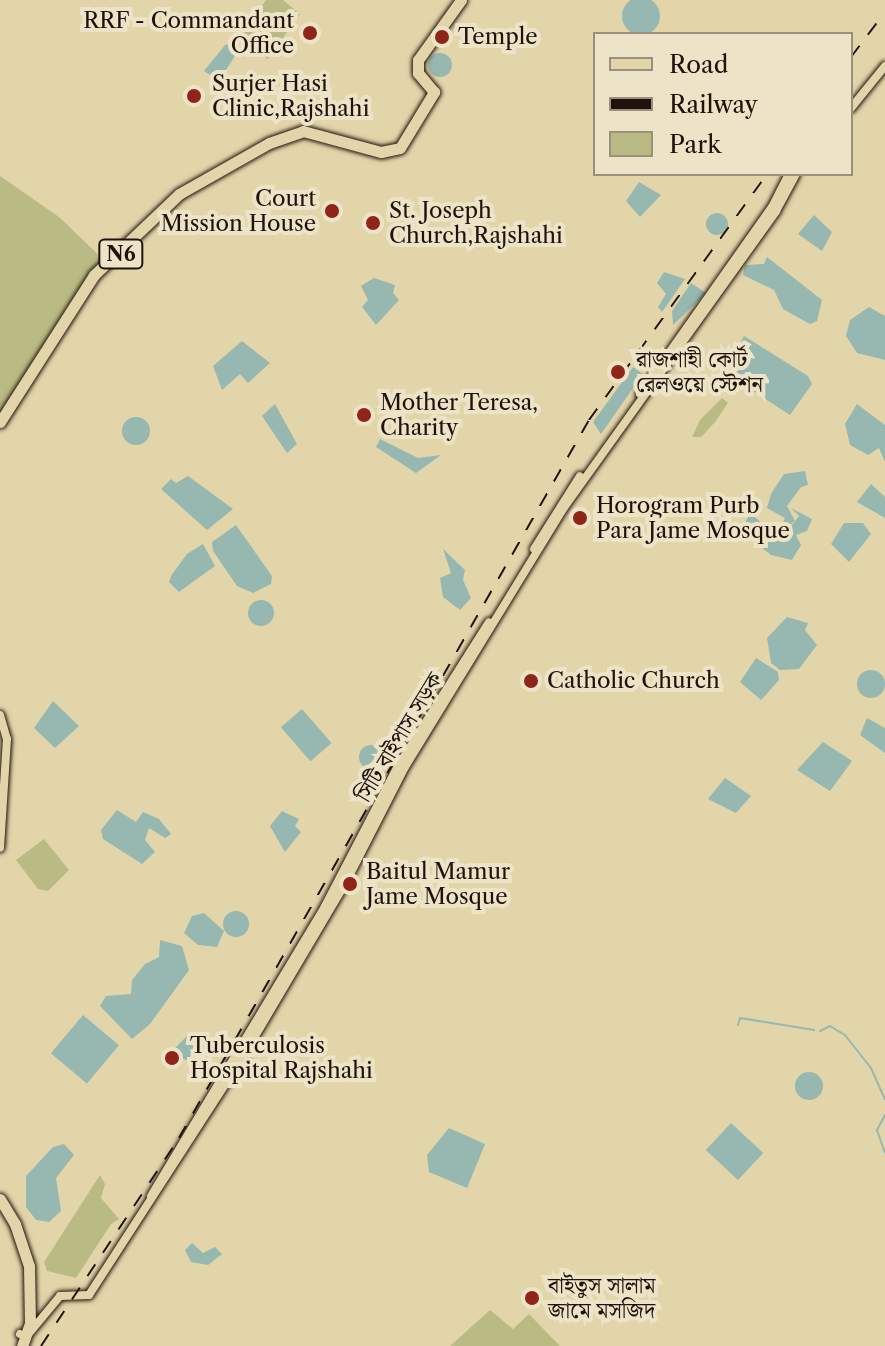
<!DOCTYPE html>
<meta charset="utf-8">
<style>
body{margin:0}
#map{position:relative;width:885px;height:1346px;overflow:hidden;background:#e3d5aa;font-family:"Libre Caslon Text","Noto Serif Bengali",serif}
div>[style]{position:absolute}
[style*='--x']{left:calc(var(--x)*1px);top:calc(var(--y)*1px);width:calc(var(--w)*1px);rotate:calc(var(--a)*1deg)}
.green>*{inset:0;background:#babb84}
.water>*{inset:0;background:#96b8b0;transform-origin:0 0}
.round{border-radius:50%}
.stream>*{height:2px;margin:-1px;padding:0 1px;transform-origin:1px;border-radius:1px;background:#96b8b0}
.roads{filter:drop-shadow(0 0 2px #21130c) drop-shadow(0 0 2px #21130c)}
.major>*{height:8px;margin:-4px;padding:0 4px;transform-origin:4px;border-radius:4px;background:#e3d5aa}
.highway>*{height:11px;margin:-5.5px;padding:0 5.5px;transform-origin:5.5px;border-radius:5.5px;background:#e3d5aa}
.rail>*{height:2px;margin-top:-1px;transform-origin:0;background:repeating-linear-gradient(90deg,#21130c 0 14px,transparent 0 28px)}
.dots>*{width:22px;height:22px;translate:-50% -50%;box-sizing:border-box;border:4px solid #ede4c8;border-radius:50%}
span{translate:-50% -50%;white-space:nowrap;text-align:center;line-height:1.15;-webkit-text-stroke:8px #ede4c8;paint-order:stroke}
.shield-label span{padding:2px 6px;background:#ede4c8;border:2px solid;border-radius:6px;-webkit-text-stroke-width:0}
.shield-label{font-size:20px;color:#21130c;font-weight:700}
.poi-label{font-size:22px;color:#21130c}
.right{translate:-100% -50%;text-align:right}
.left{translate:0 -50%;text-align:left}
.street-label{font-size:22px;color:#21130c}
.legend{position:absolute;left:593px;top:32px;width:260px;height:144px;box-sizing:border-box;background:#ede4c8;border:2px solid #9b907d;margin:0;padding:10px 14px;list-style:none;font-size:24px;color:#21130c}
.legend li{display:flex;align-items:center;gap:16px;height:40px}
.legend b{width:40px;border:2px solid #9b907d}
</style>
<div id="map">
<div class="green">
<i style="clip-path:polygon(266px 0,283px 0,300px 14px,268px 59px,238px 38px)"></i>
<i style="clip-path:polygon(0 176px,59px 217px,104px 260px,0 415px)"></i>
<i style="clip-path:polygon(722px 398px,728px 403px,715px 422px,701px 437px,692px 437px,700px 420px)"></i>
<i style="clip-path:polygon(44px 839px,69px 870px,48px 891px,38px 889px,16px 860px)"></i>
<i style="clip-path:polygon(100px 1175px,105px 1184px,101px 1198px,119px 1219px,111px 1224px,76px 1278px,47px 1271px,44px 1262px)"></i>
<i style="clip-path:polygon(490px 1310px,513px 1329px,529px 1314px,560px 1346px,450px 1346px)"></i>
</div>
<div class="water">
<i class="round" style="left:622px;top:-3px;width:38px;height:38px"></i>
<i style="clip-path:polygon(226px 44px,238px 51px,219px 81px,204px 71px)"></i>
<i class="round" style="left:428px;top:53px;width:24px;height:24px"></i>
<i style="clip-path:polygon(639px 182px,661px 195px,640px 217px,626px 201px)"></i>
<i class="round" style="left:706px;top:213px;width:22px;height:22px"></i>
<i style="clip-path:polygon(814px 215px,832px 232px,822px 251px,798px 234px)"></i>
<i style="clip-path:polygon(767px 257px,822px 300px,817px 321px,810px 324px,783px 309px,774px 290px,743px 275px,745px 265px,764px 264px)"></i>
<i style="clip-path:polygon(664px 272px,685px 279px,662px 312px,658px 307px,666px 294px,657px 283px)"></i>
<i style="clip-path:polygon(374px 278px,395px 285px,393px 293px,399px 300px,376px 325px,362px 307px,368px 300px,361px 286px)"></i>
<i style="clip-path:polygon(691px 283px,706px 293px,673px 325px,672px 311px)"></i>
<i style="clip-path:polygon(869px 307px,885px 316px,885px 360px,857px 353px,846px 336px,850px 320px)"></i>
<i style="clip-path:polygon(744px 336px,808px 376px,812px 384px,790px 415px,724px 372px)"></i>
<i style="clip-path:polygon(242px 341px,270px 363px,248px 383px,240px 374px,222px 390px,213px 366px)"></i>
<i style="clip-path:polygon(633px 367px,643px 374px,601px 434px,593px 422px)"></i>
<i style="clip-path:polygon(275px 404px,297px 444px,287px 453px,262px 416px)"></i>
<i style="clip-path:polygon(857px 404px,885px 425px,885px 462px,879px 448px,868px 455px,850px 445px,845px 424px)"></i>
<i class="round" style="left:122px;top:417px;width:28px;height:28px"></i>
<i style="clip-path:polygon(380px 439px,418px 458px,441px 455px,416px 473px,376px 447px)"></i>
<i style="clip-path:polygon(805px 471px,808px 485px,801px 487px,787px 506px,795px 521px,778px 534px,785px 518px,767px 508px,771px 494px,784px 474px)"></i>
<i style="clip-path:polygon(188px 476px,233px 509px,207px 530px,161px 489px,171px 479px,176px 483px)"></i>
<i style="clip-path:polygon(871px 484px,885px 497px,885px 518px,857px 502px)"></i>
<i style="clip-path:polygon(791px 508px,812px 519px,807px 531px,796px 535px,801px 545px,792px 560px,771px 555px,760px 546px,764px 537px,744px 525px,750px 513px,778px 537px,784px 535px,799px 516px)"></i>
<i style="clip-path:polygon(844px 523px,863px 523px,871px 534px,849px 562px,831px 544px)"></i>
<i style="clip-path:polygon(236px 525px,272px 576px,271px 584px,253px 593px,237px 586px,213px 551px,212px 542px)"></i>
<i style="clip-path:polygon(203px 544px,215px 566px,179px 592px,169px 582px,171px 576px,187px 554px)"></i>
<i style="clip-path:polygon(443px 549px,465px 570px,463px 580px,471px 598px,460px 610px,443px 597px,440px 578px,451px 573px)"></i>
<i class="round" style="left:248px;top:600px;width:26px;height:26px"></i>
<i style="clip-path:polygon(787px 617px,808px 623px,805px 630px,817px 645px,799px 669px,780px 670px,771px 663px,767px 638px)"></i>
<i style="clip-path:polygon(756px 658px,778px 672px,779px 680px,761px 700px,740px 682px)"></i>
<i class="round" style="left:857px;top:670px;width:28px;height:28px"></i>
<i style="clip-path:polygon(53px 701px,79px 726px,55px 748px,34px 728px)"></i>
<i style="left:302px;top:709px;width:45px;height:28px;rotate:49deg"></i>
<i style="clip-path:polygon(867px 718px,885px 728px,885px 753px,860px 735px)"></i>
<i style="clip-path:polygon(823px 742px,852px 761px,830px 791px,797px 770px)"></i>
<i class="round" style="left:359px;top:745px;width:24px;height:24px"></i>
<i style="clip-path:polygon(725px 778px,751px 796px,736px 813px,708px 799px)"></i>
<i style="clip-path:polygon(117px 810px,136px 822px,143px 812px,159px 819px,171px 834px,165px 838px,149px 828px,145px 840px,155px 852px,142px 864px,103px 839px,101px 830px)"></i>
<i style="clip-path:polygon(282px 811px,299px 819px,295px 826px,301px 832px,285px 852px,270px 826px)"></i>
<i class="round" style="left:223px;top:911px;width:26px;height:26px"></i>
<i style="clip-path:polygon(204px 913px,224px 931px,217px 947px,198px 945px,184px 933px,192px 916px)"></i>
<i style="clip-path:polygon(160px 940px,182px 946px,189px 970px,150px 1024px,132px 1039px,100px 1006px,106px 996px,131px 994px,132px 980px,145px 964px,159px 957px)"></i>
<i style="left:83px;top:1015px;width:47px;height:50px;rotate:40deg"></i>
<i style="clip-path:polygon(190px 1033px,211px 1047px,200px 1066px,170px 1053px)"></i>
<i class="round" style="left:795px;top:1072px;width:28px;height:28px"></i>
<i style="left:731px;top:1123px;width:44px;height:37px;rotate:43deg"></i>
<i style="clip-path:polygon(449px 1128px,485px 1144px,467px 1188px,429px 1172px,427px 1155px)"></i>
<i style="clip-path:polygon(64px 1144px,74px 1155px,56px 1178px,61px 1211px,49px 1222px,36px 1220px,26px 1207px,26px 1176px,53px 1147px)"></i>
<i style="clip-path:polygon(192px 1243px,203px 1253px,215px 1247px,222px 1254px,208px 1265px,191px 1262px,185px 1250px)"></i>
</div>
<div class="stream">
<i style="--x:738;--y:1025;--w:7;--a:-74"></i>
<i style="--x:740;--y:1018;--w:75;--a:9.2"></i>
<i style="--x:820;--y:1031;--w:11;--a:-27"></i>
<i style="--x:830;--y:1026;--w:17;--a:31"></i>
<i style="--x:845;--y:1035;--w:42;--a:51.8"></i>
<i style="--x:871;--y:1068;--w:34;--a:66"></i>
<i style="--x:885;--y:1115;--w:17;--a:118"></i>
<i style="--x:877;--y:1130;--w:24;--a:71"></i>
</div>
<div class="roads">
<div class="major">
<i style="--x:851;--y:108;--w:54;--a:-51"></i>
<i style="--x:640;--y:394;--w:229;--a:-54.8"></i>
<i style="--x:772;--y:207;--w:37;--a:-63"></i>
<i style="--x:534;--y:549;--w:86;--a:-57.8"></i>
<i style="--x:0;--y:715;--w:25;--a:74"></i>
<i style="--x:7;--y:739;--w:109;--a:93.7"></i>
<i style="--x:151;--y:1196;--w:338;--a:-59"></i>
<i style="--x:325;--y:906;--w:158;--a:-62.5"></i>
<i style="--x:398;--y:766;--w:170;--a:-57.7"></i>
<i style="--x:89;--y:1295;--w:274;--a:-57.1"></i>
<i style="--x:238;--y:1065;--w:210;--a:-59.4"></i>
<i style="--x:345;--y:884;--w:131;--a:-62.9"></i>
<i style="--x:405;--y:767;--w:303;--a:-58.5"></i>
<i style="--x:563;--y:509;--w:366;--a:-54.4"></i>
<i style="--x:776;--y:211;--w:42;--a:-61.6"></i>
<i style="--x:20;--y:1334;--w:7;--a:27"></i>
<i style="--x:26;--y:1337;--w:53;--a:-50.3"></i>
<i style="--x:60;--y:1296;--w:29;--a:-2"></i>
</div>
<div class="highway">
<i style="--x:0;--y:422;--w:174;--a:-57.4"></i>
<i style="--x:94;--y:275;--w:117;--a:-43.6"></i>
<i style="--x:179;--y:194;--w:103;--a:-29.5"></i>
<i style="--x:269;--y:143;--w:36;--a:-19"></i>
<i style="--x:303;--y:131;--w:81;--a:15.1"></i>
<i style="--x:381;--y:152;--w:19;--a:-12"></i>
<i style="--x:400;--y:148;--w:66;--a:-58.7"></i>
<i style="--x:434;--y:92;--w:25;--a:-130"></i>
<i style="--x:418;--y:73;--w:13;--a:-90"></i>
<i style="--x:418;--y:60;--w:74;--a:-54.4"></i>
<i style="--x:0;--y:1199;--w:29;--a:59"></i>
<i style="--x:15;--y:1224;--w:44;--a:71.6"></i>
<i style="--x:29;--y:1266;--w:57;--a:89"></i>
<i style="--x:30;--y:1323;--w:24;--a:109"></i>
</div>
</div>
<div class="rail">
<i style="--x:851;--y:57;--w:56;--a:-52.9"></i>
<i style="--x:41;--y:1346;--w:250;--a:-56.4"></i>
<i style="--x:179;--y:1138;--w:827;--a:-60.27"></i>
<i style="--x:589;--y:420;--w:304;--a:-54.1"></i>
</div>
<div class="dots">
<i style="left:310px;top:33px;background:#8f2418"></i>
<i style="left:442px;top:37px;background:#8f2418"></i>
<i style="left:194px;top:96px;background:#8f2418"></i>
<i style="left:332px;top:211px;background:#8f2418"></i>
<i style="left:373px;top:223px;background:#8f2418"></i>
<i style="left:618px;top:372px;background:#8f2418"></i>
<i style="left:364px;top:415px;background:#8f2418"></i>
<i style="left:580px;top:518px;background:#8f2418"></i>
<i style="left:531px;top:681px;background:#8f2418"></i>
<i style="left:350px;top:884px;background:#8f2418"></i>
<i style="left:172px;top:1058px;background:#8f2418"></i>
<i style="left:532px;top:1298px;background:#8f2418"></i>
</div>
<div class="shield-label">
<span style="left:121px;top:254px">N6</span>
</div>
<div class="poi-label">
<span class="right" style="left:294px;top:33px">RRF - Commandant<br>Office</span>
<span class="left" style="left:458px;top:37px">Temple</span>
<span class="left" style="left:212px;top:96px">Surjer Hasi<br>Clinic,Rajshahi</span>
<span class="right" style="left:316px;top:211px">Court<br>Mission House</span>
<span class="left" style="left:389px;top:223px">St. Joseph<br>Church,Rajshahi</span>
<span class="left" style="left:636px;top:372px">রাজশাহী কোর্ট<br>রেলওয়ে স্টেশন</span>
<span class="left" style="left:380px;top:415px">Mother Teresa,<br>Charity</span>
<span class="left" style="left:596px;top:518px">Horogram Purb<br>Para Jame Mosque</span>
<span class="left" style="left:547px;top:681px">Catholic Church</span>
<span class="left" style="left:366px;top:884px">Baitul Mamur<br>Jame Mosque</span>
<span class="left" style="left:190px;top:1058px">Tuberculosis<br>Hospital Rajshahi</span>
<span class="left" style="left:548px;top:1298px">বাইতুস সালাম<br>জামে মসজিদ</span>
</div>
<div class="street-label">
<span style="left:399px;top:737px;rotate:-59deg">সিটি বাইপাস সড়ক</span>
</div>
<ul class="legend">
<li><b style="height:10px;background:#e3d5aa"></b>Road</li>
<li><b style="height:10px;background:#21130c"></b>Railway</li>
<li><b style="height:22px;background:#babb84"></b>Park</li>
</ul>
</div>
